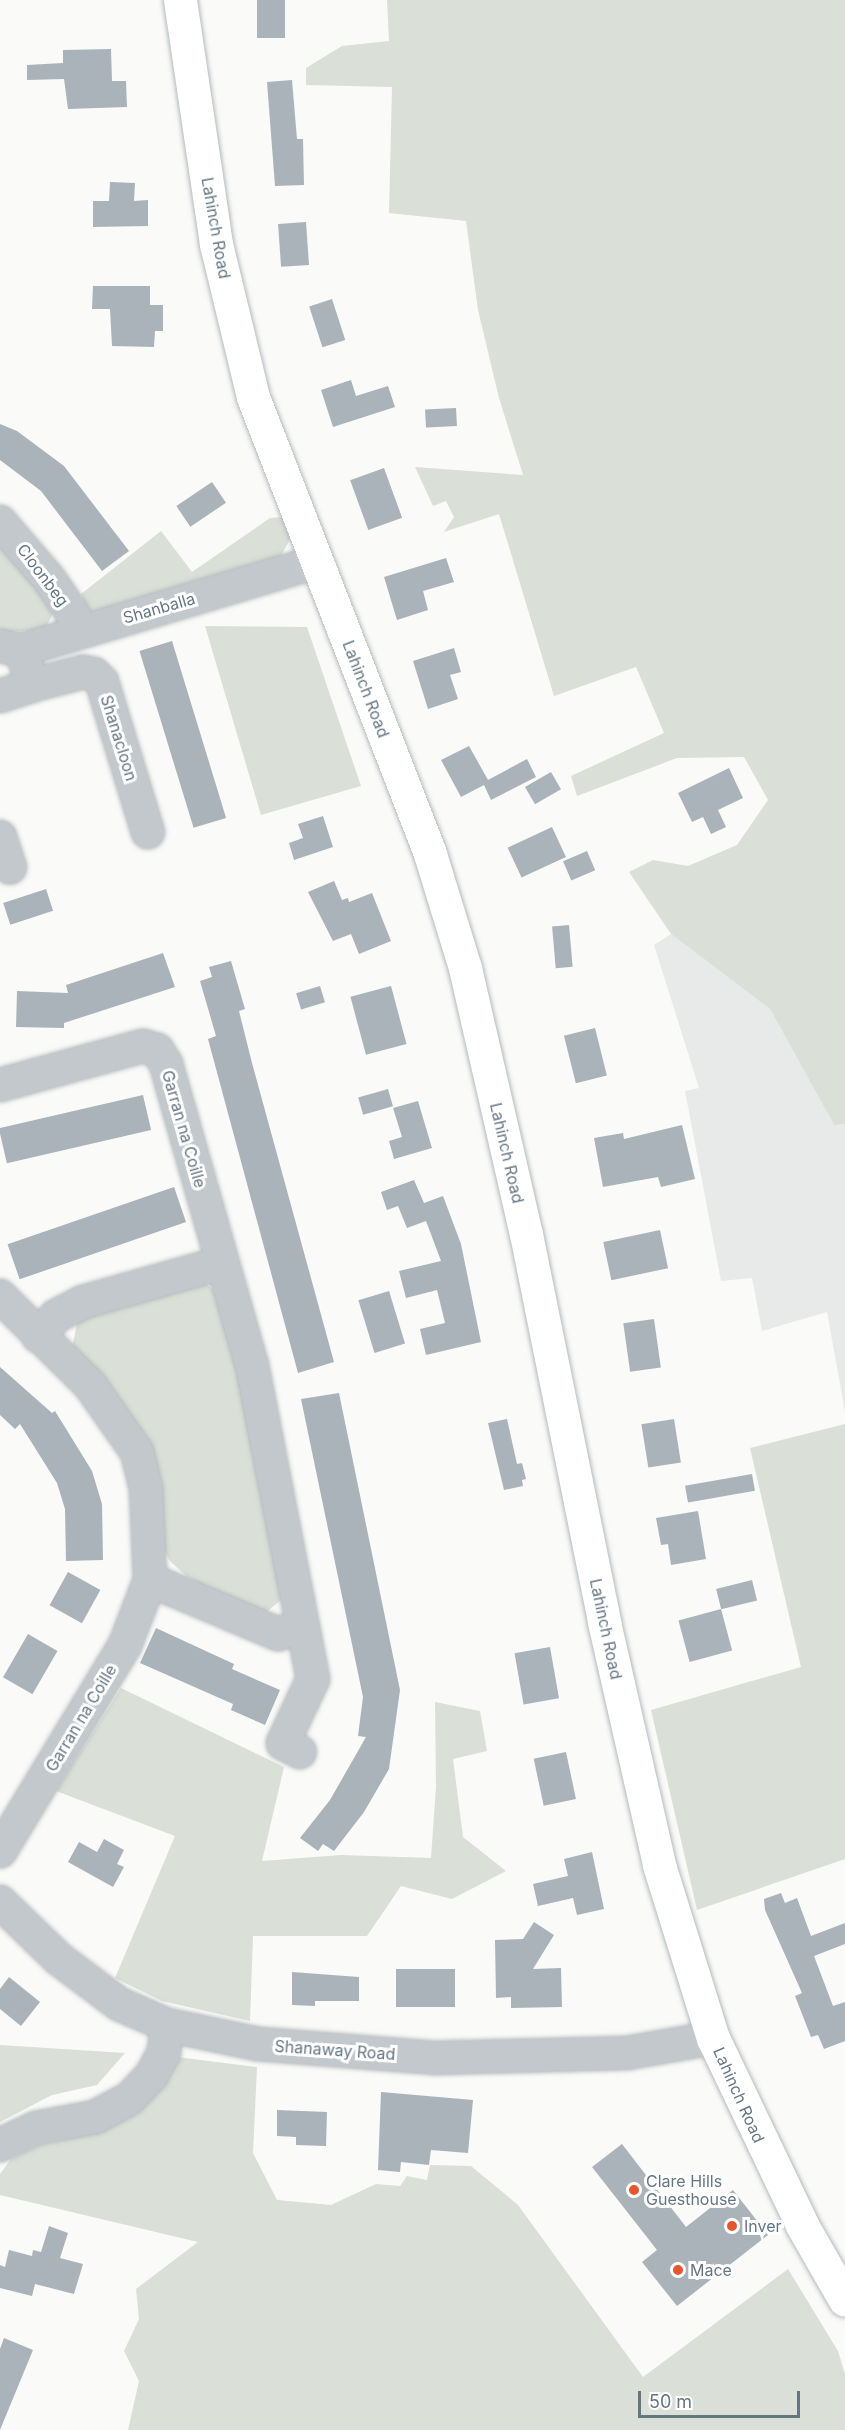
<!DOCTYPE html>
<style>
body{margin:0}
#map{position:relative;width:845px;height:2430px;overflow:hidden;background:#fafaf8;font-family:Inter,sans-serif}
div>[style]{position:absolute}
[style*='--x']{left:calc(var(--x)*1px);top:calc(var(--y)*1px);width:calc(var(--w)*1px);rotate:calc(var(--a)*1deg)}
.built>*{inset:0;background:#e8e9e9}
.green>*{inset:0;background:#dadfd7}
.building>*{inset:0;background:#aab3b9;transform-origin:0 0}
.roads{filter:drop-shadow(0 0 2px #b5babe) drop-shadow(0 0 2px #b5babe)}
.minor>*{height:32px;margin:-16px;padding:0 16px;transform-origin:16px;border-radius:16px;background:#c3c8cc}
.major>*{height:33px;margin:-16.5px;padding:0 16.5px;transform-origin:16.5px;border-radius:16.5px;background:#fff}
.dots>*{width:16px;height:16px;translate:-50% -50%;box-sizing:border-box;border:3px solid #fff;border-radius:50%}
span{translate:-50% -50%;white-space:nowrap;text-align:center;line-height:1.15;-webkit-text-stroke:6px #fff;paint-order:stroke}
.street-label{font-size:16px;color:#657683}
.poi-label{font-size:16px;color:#657683}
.left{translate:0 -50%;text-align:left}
.scale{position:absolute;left:638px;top:2391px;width:162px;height:27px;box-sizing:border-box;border:3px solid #657683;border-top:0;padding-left:8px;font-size:18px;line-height:21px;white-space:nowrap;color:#657683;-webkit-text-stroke:4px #fff;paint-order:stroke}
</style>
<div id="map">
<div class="built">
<i style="clip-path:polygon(671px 934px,770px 1009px,834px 1125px,845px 1124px,845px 1412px,827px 1312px,762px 1331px,752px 1278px,721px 1281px,685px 1091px,699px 1088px,654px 945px)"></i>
</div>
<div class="green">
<i style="clip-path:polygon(387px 0,845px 0,845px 1124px,834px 1125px,770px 1009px,671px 934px,629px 872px,653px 860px,688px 866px,737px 845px,768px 800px,744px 757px,677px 758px,577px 796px,571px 776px,664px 733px,636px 667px,554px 696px,499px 514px,444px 532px,454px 517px,446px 501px,433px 506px,415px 467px,523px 475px,499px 398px,478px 310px,466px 221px,389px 213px,392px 87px,306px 85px,306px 68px,342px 46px,389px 41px)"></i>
<i style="clip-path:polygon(282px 517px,290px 539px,281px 556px,91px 613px,85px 604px,81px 594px,161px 531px,192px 572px,270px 518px)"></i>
<i style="clip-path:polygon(0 530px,56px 608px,45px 629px,0 633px)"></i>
<i style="clip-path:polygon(205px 626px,307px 627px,361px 786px,261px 815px)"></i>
<i style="clip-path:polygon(203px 1282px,217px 1292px,249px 1404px,282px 1590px,281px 1600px,265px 1613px,255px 1614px,186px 1576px,169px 1560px,72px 1349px,77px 1323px,91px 1309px)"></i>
<i style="clip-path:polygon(845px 1424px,845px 1859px,697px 1910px,651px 1710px,801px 1667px,750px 1448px)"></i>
<i style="clip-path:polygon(121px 1688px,284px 1767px,262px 1861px,341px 1855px,431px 1858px,436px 1787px,435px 1702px,480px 1711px,487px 1751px,453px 1759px,463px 1837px,506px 1871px,452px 1899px,401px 1886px,367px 1936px,253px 1936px,250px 2021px,162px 2001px,115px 1978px,175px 1836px,56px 1791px)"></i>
<i style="clip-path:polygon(0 2045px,125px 2053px,97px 2085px,52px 2095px,0 2122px)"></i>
<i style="clip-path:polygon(177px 2057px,257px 2067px,253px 2153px,277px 2200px,331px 2205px,376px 2184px,400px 2186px,407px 2176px,427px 2180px,430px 2165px,471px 2166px,518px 2205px,643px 2377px,788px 2269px,838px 2351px,845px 2374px,845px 2430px,128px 2430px,139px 2381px,124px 2351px,139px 2319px,136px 2289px,198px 2242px,0 2195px,0 2174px,11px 2159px,39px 2145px,96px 2132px,136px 2111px,159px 2091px)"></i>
</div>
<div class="building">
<i style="left:257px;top:0;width:28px;height:38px"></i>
<i style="clip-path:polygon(111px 49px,112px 81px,126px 81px,127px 107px,68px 109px,64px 79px,27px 80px,27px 65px,63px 63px,63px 50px)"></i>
<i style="clip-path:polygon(292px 80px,297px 139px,303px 139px,304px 185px,275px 186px,267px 82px)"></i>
<i style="clip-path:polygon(110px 182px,135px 183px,134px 201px,148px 200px,148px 226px,93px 227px,93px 201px,109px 201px)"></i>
<i style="left:306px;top:222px;width:43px;height:28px;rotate:86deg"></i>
<i style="clip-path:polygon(93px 286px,150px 286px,150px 305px,163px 305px,163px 331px,155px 331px,154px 347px,112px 346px,110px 309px,92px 309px)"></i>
<i style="left:332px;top:299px;width:43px;height:24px;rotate:72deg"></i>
<i style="clip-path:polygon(351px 380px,356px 396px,388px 386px,395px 407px,333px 427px,321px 390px)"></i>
<i style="left:456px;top:408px;width:18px;height:31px;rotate:87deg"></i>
<i style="clip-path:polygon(0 424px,17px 431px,64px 466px,129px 551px,102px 571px,41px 491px,0 460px)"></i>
<i style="left:384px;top:468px;width:53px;height:36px;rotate:70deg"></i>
<i style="left:212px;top:482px;width:25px;height:43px;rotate:56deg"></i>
<i style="clip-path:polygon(446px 558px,454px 582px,423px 591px,428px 610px,397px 620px,384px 577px)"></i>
<i style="left:172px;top:641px;width:185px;height:34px;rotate:73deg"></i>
<i style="clip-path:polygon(454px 648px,461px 672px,450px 675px,458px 699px,428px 709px,413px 661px)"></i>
<i style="clip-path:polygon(469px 746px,488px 780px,527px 759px,536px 777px,491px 800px,484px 785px,461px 797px,441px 760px)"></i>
<i style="clip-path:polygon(729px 768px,743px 798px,718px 810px,726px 827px,711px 834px,703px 817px,692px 822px,678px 793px)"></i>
<i style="left:551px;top:772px;width:20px;height:30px;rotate:60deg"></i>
<i style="clip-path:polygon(323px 816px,333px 847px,294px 860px,289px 843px,303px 838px,298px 824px)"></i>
<i style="left:552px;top:827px;width:33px;height:49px;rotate:65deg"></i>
<i style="left:587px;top:851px;width:21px;height:26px;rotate:67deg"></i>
<i style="clip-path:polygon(334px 881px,342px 900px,348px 898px,349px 902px,372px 893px,391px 941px,359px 954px,351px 934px,333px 941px,308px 892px)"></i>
<i style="left:46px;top:889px;width:23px;height:45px;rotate:72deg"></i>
<i style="left:569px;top:925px;width:42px;height:17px;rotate:85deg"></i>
<i style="clip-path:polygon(163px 953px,175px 987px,64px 1023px,64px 1028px,16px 1027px,17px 991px,68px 993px,66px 985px)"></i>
<i style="clip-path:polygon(231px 961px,245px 1009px,239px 1011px,252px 1063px,334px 1362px,298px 1373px,208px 1039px,216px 1036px,200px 981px,212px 977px,209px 967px)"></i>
<i style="left:320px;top:986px;width:17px;height:25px;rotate:73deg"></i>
<i style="left:391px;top:986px;width:60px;height:42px;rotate:75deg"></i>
<i style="left:595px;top:1028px;width:49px;height:32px;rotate:76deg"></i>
<i style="left:388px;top:1089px;width:18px;height:31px;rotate:74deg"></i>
<i style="left:143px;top:1095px;width:36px;height:148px;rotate:77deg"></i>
<i style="clip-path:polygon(418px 1101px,432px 1148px,394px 1159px,389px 1141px,402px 1137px,393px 1108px)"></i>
<i style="clip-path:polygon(682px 1125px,695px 1179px,661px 1187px,658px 1177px,603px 1187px,594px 1138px,623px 1133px,624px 1139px)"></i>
<i style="clip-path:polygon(414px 1180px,424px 1203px,443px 1196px,461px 1244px,481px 1342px,426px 1355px,420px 1329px,445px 1323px,437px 1290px,406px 1298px,399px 1271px,441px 1261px,426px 1221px,407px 1228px,398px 1206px,387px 1210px,381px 1192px)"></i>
<i style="left:174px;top:1187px;width:37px;height:176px;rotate:71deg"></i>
<i style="left:660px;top:1230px;width:39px;height:58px;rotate:78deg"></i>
<i style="left:389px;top:1291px;width:55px;height:32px;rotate:73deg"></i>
<i style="left:654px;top:1319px;width:49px;height:31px;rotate:82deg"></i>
<i style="clip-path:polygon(0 1367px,52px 1413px,55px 1411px,92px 1471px,102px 1504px,103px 1560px,66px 1561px,65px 1509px,57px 1483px,20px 1424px,15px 1429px,0 1415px)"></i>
<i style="clip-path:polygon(339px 1393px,400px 1690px,389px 1769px,364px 1812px,334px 1851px,323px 1844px,318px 1851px,300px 1838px,330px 1800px,366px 1737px,358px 1736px,363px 1697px,301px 1399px)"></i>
<i style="clip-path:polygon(507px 1419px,517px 1464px,522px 1463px,526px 1479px,522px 1480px,523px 1486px,504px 1490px,488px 1423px)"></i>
<i style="left:674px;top:1419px;width:44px;height:33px;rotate:81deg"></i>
<i style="left:752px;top:1474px;width:17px;height:68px;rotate:80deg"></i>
<i style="clip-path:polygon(698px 1511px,706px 1559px,671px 1565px,668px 1544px,661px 1545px,656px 1518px)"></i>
<i style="left:68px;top:1572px;width:37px;height:38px;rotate:29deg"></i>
<i style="left:752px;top:1580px;width:21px;height:37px;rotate:76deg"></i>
<i style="left:721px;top:1609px;width:43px;height:44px;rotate:75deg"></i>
<i style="clip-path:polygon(156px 1628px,234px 1664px,232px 1669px,280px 1690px,265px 1725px,231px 1710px,233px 1704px,140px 1663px)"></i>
<i style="left:28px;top:1634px;width:34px;height:50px;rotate:30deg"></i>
<i style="left:550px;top:1647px;width:52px;height:36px;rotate:80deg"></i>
<i style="left:566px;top:1752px;width:48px;height:33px;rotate:78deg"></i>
<i style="clip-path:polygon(104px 1839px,124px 1850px,117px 1864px,124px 1867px,113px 1887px,68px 1862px,79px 1842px,97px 1852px)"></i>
<i style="clip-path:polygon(592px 1852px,604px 1909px,577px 1915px,573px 1898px,538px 1906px,533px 1884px,568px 1876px,564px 1859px)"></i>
<i style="clip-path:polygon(781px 1893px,785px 1903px,797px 1898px,811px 1936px,845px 1923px,845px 1944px,814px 1956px,833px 2006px,845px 2002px,845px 2041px,824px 2049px,818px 2035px,811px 2037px,795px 1996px,802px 1993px,765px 1910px,764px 1899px)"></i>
<i style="clip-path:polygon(534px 1922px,554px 1935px,533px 1969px,561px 1968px,562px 2007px,511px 2008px,511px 1997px,496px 1998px,495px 1940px,523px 1939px)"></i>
<i style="left:396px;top:1969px;width:59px;height:38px"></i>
<i style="clip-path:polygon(292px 1972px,359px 1977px,359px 2001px,315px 2001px,315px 2006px,292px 2005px)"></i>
<i style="clip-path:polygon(9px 1977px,40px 2002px,21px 2026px,0 2009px,0 1989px)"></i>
<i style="clip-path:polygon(381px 2092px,473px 2100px,468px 2153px,431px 2150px,429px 2165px,401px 2162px,400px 2172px,378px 2170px)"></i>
<i style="clip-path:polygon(277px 2110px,327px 2112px,326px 2146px,296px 2145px,296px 2137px,277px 2136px)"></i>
<i style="clip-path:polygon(622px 2144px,686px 2227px,733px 2190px,768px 2235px,677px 2306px,642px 2262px,657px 2250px,592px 2167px)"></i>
<i style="clip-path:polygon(49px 2226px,68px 2233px,60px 2258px,83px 2264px,74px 2294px,35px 2284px,32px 2296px,0 2288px,0 2265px,5px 2267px,9px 2250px,32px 2256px,33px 2250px,41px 2252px)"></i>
<i style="clip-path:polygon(4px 2338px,33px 2350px,0 2430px,0 2349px)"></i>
</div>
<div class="roads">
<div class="minor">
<i style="--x:0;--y:522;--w:75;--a:49.3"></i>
<i style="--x:49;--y:579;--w:42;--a:55.6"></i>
<i style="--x:73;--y:614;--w:19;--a:69"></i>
<i style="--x:0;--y:646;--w:21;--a:11"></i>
<i style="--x:21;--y:650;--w:309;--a:-16.6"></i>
<i style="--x:21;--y:650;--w:37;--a:71"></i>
<i style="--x:33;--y:685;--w:52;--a:-14.6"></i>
<i style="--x:83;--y:672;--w:11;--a:10"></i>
<i style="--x:94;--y:674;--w:11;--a:45"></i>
<i style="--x:102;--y:682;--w:157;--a:73"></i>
<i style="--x:0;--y:696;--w:35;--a:-18"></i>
<i style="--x:0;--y:837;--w:32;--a:72"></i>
<i style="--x:0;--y:1085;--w:148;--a:-15.3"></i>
<i style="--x:143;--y:1046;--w:15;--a:16"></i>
<i style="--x:157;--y:1050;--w:17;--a:57"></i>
<i style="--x:166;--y:1064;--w:313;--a:74.1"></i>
<i style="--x:252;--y:1365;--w:320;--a:79"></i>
<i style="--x:313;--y:1679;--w:71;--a:115.1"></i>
<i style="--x:283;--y:1743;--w:19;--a:28"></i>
<i style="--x:0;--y:1296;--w:127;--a:44.7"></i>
<i style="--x:90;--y:1385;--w:82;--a:55"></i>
<i style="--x:137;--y:1452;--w:37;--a:76"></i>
<i style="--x:146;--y:1488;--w:92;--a:87.5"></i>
<i style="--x:150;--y:1580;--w:70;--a:111"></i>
<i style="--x:125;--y:1645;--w:241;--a:121.2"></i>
<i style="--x:38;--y:1336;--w:27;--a:-48"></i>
<i style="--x:56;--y:1316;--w:30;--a:-27"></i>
<i style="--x:83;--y:1302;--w:144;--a:-15.7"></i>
<i style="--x:150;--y:1580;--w:139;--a:22.9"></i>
<i style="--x:278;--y:1634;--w:26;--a:-18"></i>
<i style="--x:0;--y:1902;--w:82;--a:44"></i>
<i style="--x:59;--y:1959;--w:75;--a:36.9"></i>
<i style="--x:119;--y:2004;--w:52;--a:23.6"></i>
<i style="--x:167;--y:2025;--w:93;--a:11.8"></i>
<i style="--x:258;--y:2044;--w:177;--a:4.5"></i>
<i style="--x:434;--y:2058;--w:193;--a:-1.5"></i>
<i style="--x:627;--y:2053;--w:87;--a:-9.9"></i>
<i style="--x:0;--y:2145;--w:40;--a:-25"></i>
<i style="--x:36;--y:2128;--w:60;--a:-10.6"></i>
<i style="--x:95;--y:2117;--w:38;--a:-28"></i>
<i style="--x:129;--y:2099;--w:32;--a:-46"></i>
<i style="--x:151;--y:2076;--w:26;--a:-61"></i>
<i style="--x:164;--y:2053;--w:28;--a:-84"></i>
</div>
<div class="major">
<i style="--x:180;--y:0;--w:247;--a:81.6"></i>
<i style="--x:216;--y:244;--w:157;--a:76.4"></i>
<i style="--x:253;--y:397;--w:490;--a:68.8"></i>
<i style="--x:430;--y:854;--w:119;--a:72.9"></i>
<i style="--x:465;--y:968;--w:273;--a:77.1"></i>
<i style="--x:526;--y:1234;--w:396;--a:78.6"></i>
<i style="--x:604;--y:1622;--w:249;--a:77.2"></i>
<i style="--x:659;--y:1865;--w:181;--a:72.7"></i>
<i style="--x:713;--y:2038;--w:207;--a:64.5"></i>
<i style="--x:802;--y:2225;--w:86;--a:60.2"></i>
</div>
</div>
<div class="dots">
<i style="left:634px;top:2190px;background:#e4572e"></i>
<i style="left:732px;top:2226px;background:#e4572e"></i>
<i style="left:678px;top:2270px;background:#e4572e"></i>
</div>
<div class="street-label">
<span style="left:216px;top:228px;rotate:80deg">Lahinch Road</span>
<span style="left:43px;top:575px;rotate:53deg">Cloonbeg</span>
<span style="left:159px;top:608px;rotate:-16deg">Shanballa</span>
<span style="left:366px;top:689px;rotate:69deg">Lahinch Road</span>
<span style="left:119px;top:738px;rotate:73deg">Shanacloon</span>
<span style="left:184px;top:1129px;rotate:74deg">Garran na Coille</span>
<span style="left:507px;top:1153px;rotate:77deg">Lahinch Road</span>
<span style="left:606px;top:1629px;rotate:78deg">Lahinch Road</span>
<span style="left:81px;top:1718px;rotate:-59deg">Garran na Coille</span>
<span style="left:335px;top:2050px;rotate:4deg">Shanaway Road</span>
<span style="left:739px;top:2095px;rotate:66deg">Lahinch Road</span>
</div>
<div class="poi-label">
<span class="left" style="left:646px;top:2190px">Clare Hills<br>Guesthouse</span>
<span class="left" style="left:744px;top:2226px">Inver</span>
<span class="left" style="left:690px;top:2270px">Mace</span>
</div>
<div class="scale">50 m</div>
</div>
